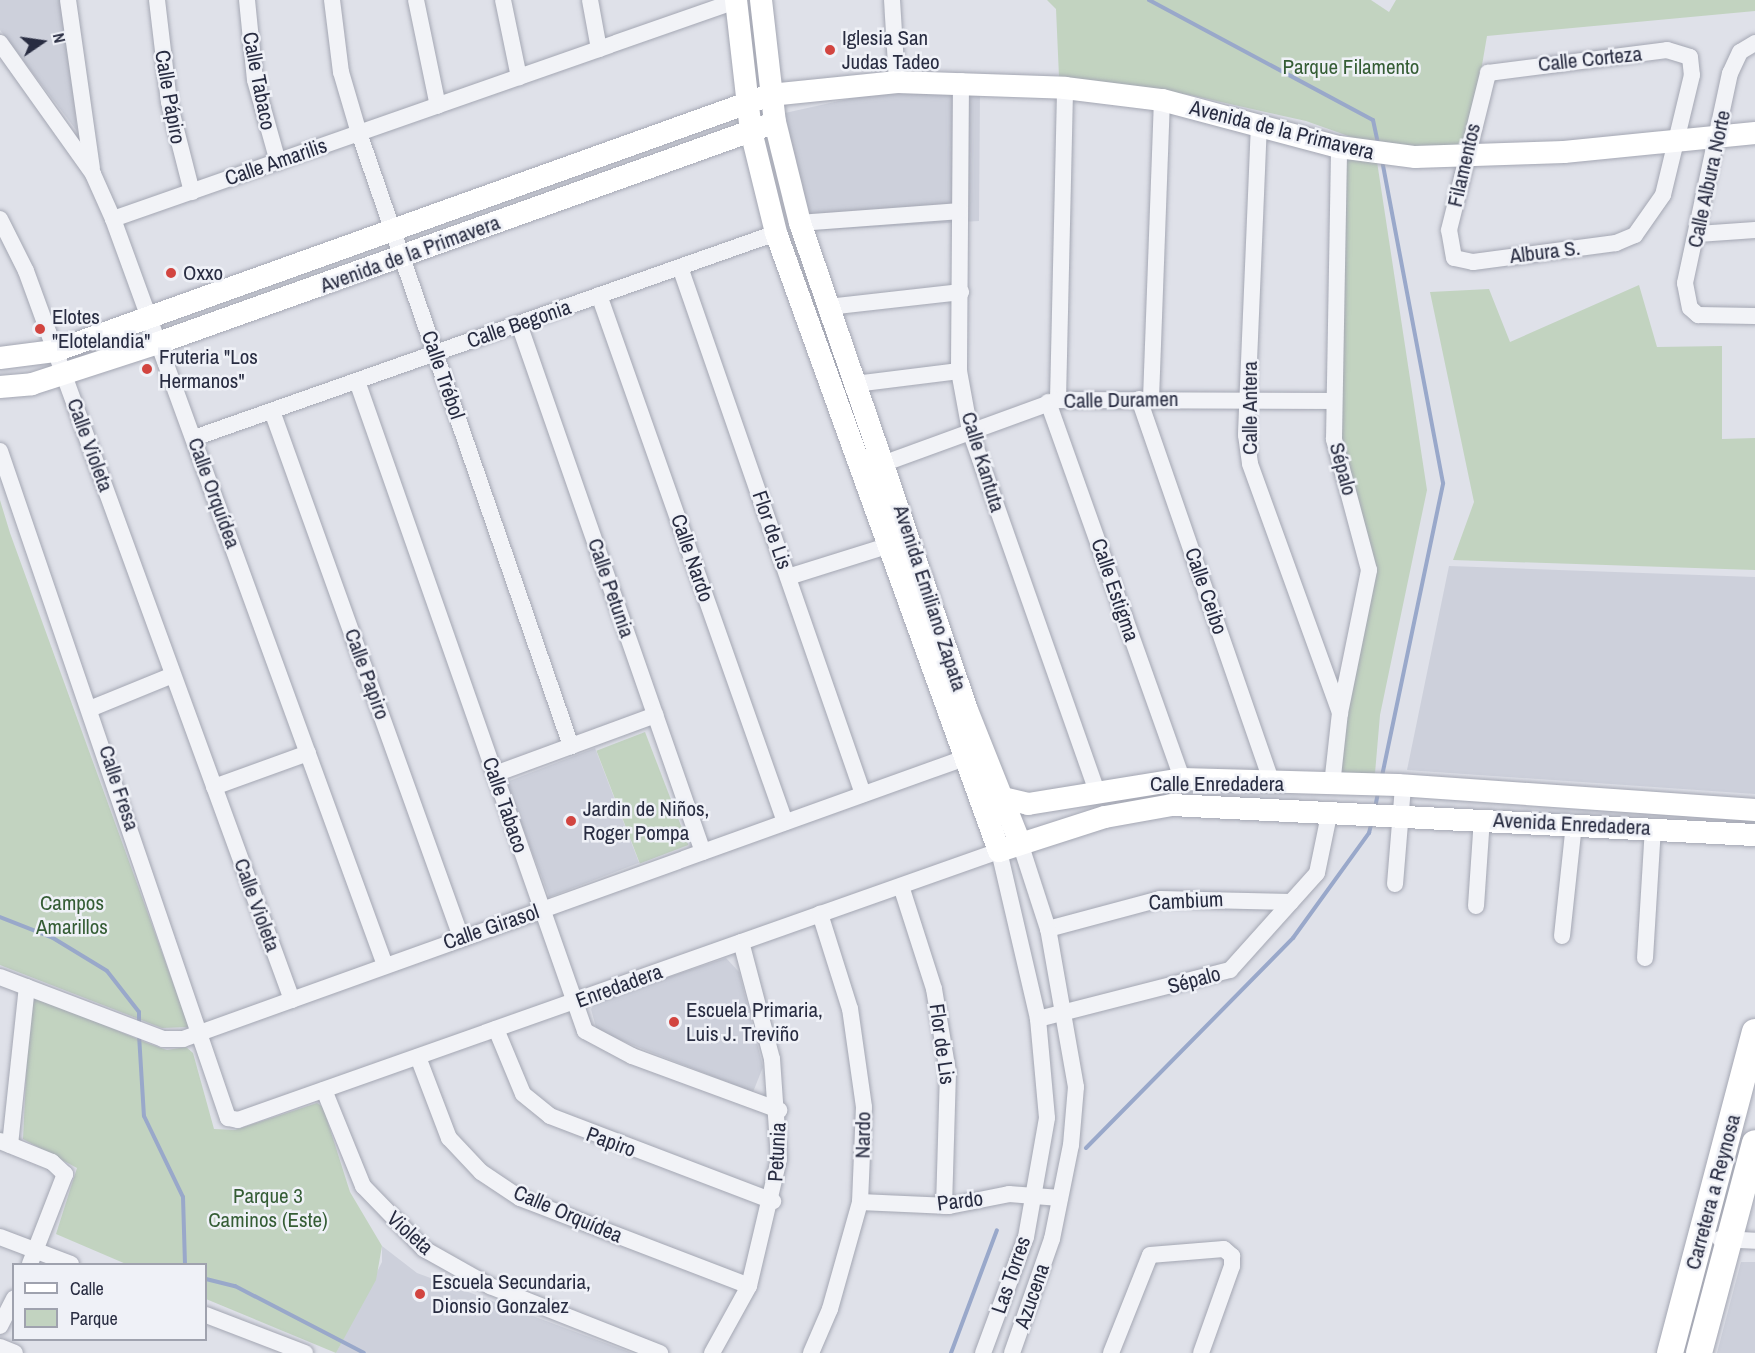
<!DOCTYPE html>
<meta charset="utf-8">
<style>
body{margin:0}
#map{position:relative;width:1755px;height:1353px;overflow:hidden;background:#dfe1e9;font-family:"Archivo Narrow",sans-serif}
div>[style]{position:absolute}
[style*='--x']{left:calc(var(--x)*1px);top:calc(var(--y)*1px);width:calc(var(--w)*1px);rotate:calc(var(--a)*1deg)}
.built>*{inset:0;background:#cdd0db;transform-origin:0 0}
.green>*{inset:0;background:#c2d3c0;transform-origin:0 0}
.stream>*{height:4px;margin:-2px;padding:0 2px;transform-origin:2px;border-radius:2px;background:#99a8ca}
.roads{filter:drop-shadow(0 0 2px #a4a7b3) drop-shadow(0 0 2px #a4a7b3)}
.street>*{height:16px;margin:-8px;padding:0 8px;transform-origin:8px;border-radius:8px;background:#f2f3f7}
.secondary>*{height:22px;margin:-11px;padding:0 11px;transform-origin:11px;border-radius:11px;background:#fff}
.primary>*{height:26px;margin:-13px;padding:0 13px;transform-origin:13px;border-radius:13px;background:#fff}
.dots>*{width:16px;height:16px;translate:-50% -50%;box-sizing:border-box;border:3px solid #eff1f7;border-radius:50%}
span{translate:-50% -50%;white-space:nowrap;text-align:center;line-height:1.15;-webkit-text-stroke:5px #eff1f7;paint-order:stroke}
.poi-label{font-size:21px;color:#282c41}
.left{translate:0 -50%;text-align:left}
.street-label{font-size:21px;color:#282c41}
.park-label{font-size:21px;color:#355d35}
.legend{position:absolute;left:12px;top:1263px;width:195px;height:78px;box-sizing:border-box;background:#eff1f7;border:2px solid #9fa2ae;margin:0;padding:8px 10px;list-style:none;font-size:18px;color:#282c41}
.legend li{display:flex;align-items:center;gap:12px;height:30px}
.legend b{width:30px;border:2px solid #9fa2ae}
.north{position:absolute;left:12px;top:12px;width:60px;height:60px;-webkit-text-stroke:4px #eff1f7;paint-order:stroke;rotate:77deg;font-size:16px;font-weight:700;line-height:24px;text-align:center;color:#282c41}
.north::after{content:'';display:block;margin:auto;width:21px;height:27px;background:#282c41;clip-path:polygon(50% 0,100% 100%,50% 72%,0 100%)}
</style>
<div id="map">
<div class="built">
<i style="clip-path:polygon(0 0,65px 0,77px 131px,0 30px)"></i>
<i style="clip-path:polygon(980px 87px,979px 221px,811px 231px,785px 113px,893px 89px)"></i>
<i style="clip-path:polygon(1449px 566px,1755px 577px,1755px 794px,1407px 770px)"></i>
<i style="left:595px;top:748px;width:123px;height:96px;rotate:69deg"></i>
<i style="clip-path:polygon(726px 958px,739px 972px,763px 1067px,753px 1092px,597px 1031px,591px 1009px,597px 1001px)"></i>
<i style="clip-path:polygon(382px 1246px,417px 1273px,632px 1353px,336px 1353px,382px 1262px)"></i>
<i style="clip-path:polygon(1741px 1262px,1755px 1262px,1755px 1353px,1717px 1353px)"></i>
</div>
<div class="green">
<i style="clip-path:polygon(1047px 0,1371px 0,1389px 12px,1396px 0,1755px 0,1755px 11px,1487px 36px,1468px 147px,1385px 149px,1306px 121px,1190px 95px,1059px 77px,1056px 9px)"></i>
<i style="clip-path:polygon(1339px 147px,1376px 155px,1427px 490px,1380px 715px,1374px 785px,1332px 785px,1368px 584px,1334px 439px)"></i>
<i style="clip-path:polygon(1639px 285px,1657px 347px,1722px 346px,1722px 439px,1755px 438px,1755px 570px,1453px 560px,1474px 502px,1430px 292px,1489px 289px,1510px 342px)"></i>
<i style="clip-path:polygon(0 500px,10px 533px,189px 1027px,162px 1028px,0 965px)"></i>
<i style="left:645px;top:732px;width:121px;height:52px;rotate:69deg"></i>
<i style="clip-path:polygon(30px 994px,147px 1043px,167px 1050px,186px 1047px,193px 1053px,214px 1129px,235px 1130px,317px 1103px,323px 1107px,350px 1192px,382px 1246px,376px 1280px,336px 1353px,206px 1299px,206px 1264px,126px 1264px,56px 1234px,77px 1168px,23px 1139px)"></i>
</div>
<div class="stream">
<i style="--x:1149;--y:0;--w:254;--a:28.2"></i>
<i style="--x:1373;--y:120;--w:25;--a:78"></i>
<i style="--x:1382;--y:776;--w:299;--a:-78.2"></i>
<i style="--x:1443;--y:483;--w:329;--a:-100.7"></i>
<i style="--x:1375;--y:808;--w:16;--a:-79"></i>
<i style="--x:0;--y:917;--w:57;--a:21.6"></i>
<i style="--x:53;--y:938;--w:63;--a:31.4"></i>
<i style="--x:107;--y:971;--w:52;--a:52"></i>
<i style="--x:139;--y:1012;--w:13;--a:90"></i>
<i style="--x:139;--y:1035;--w:81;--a:86.5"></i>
<i style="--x:144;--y:1116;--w:90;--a:64.3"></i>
<i style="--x:183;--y:1197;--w:67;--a:88.3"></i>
<i style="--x:1086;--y:1148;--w:295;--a:-45.4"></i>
<i style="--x:1293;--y:938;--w:130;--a:-54.1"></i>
<i style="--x:1369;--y:833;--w:12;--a:-76"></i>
<i style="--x:206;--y:1279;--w:30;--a:14"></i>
<i style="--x:235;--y:1286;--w:145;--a:27.4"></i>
<i style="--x:951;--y:1353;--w:131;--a:-69.5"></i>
</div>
<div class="roads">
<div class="street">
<i style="--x:68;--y:0;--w:170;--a:81.9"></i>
<i style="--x:157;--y:0;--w:103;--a:83.3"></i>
<i style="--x:169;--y:102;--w:93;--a:75.7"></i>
<i style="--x:247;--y:0;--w:80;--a:84.3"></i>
<i style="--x:255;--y:80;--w:85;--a:74.3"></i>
<i style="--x:332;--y:0;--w:73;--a:82.9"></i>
<i style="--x:341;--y:72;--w:64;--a:73.6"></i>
<i style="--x:359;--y:133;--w:649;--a:70.92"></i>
<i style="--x:416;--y:0;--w:108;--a:78.3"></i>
<i style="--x:503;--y:0;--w:79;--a:78.3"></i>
<i style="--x:590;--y:0;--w:50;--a:79.6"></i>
<i style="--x:892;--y:0;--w:82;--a:86.5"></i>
<i style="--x:0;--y:43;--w:161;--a:54.6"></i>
<i style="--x:93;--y:174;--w:49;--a:66"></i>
<i style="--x:113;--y:219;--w:794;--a:69.97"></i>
<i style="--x:1755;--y:43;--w:17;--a:149"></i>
<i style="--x:1740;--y:52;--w:23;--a:115"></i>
<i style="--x:1730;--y:73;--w:215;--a:102.1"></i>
<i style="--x:1685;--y:283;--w:25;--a:79"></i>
<i style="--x:1690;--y:308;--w:11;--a:41"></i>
<i style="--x:1698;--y:315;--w:57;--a:1"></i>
<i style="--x:1667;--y:50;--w:24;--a:17"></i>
<i style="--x:1690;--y:57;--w:18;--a:84"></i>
<i style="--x:1692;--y:75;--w:123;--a:103.6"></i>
<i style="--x:1663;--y:195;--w:49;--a:125"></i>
<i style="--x:1635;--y:235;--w:21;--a:157"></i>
<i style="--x:1616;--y:243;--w:144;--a:172.4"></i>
<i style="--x:1473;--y:262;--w:19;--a:-168"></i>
<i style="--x:1454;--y:258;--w:28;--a:-100"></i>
<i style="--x:1449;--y:230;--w:162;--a:-76"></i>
<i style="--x:1488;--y:73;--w:180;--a:-7.3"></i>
<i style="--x:961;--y:81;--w:290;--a:90.4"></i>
<i style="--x:959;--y:371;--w:61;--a:79.6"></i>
<i style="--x:970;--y:431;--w:382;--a:70.6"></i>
<i style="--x:1259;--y:123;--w:312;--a:92.4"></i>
<i style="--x:1246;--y:435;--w:29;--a:82"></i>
<i style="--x:1250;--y:464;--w:265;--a:70.1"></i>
<i style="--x:0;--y:219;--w:58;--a:63.4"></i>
<i style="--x:26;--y:271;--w:776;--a:69.95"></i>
<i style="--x:113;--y:219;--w:660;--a:-19.29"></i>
<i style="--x:800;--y:223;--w:160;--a:-4.3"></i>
<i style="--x:1698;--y:234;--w:57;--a:-4"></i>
<i style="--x:680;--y:267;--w:558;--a:70.85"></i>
<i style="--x:599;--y:295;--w:559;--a:70.56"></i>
<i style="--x:828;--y:307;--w:134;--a:-6.4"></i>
<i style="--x:519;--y:324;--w:559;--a:70.79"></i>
<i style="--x:357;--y:381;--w:689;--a:70.67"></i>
<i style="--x:585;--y:1031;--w:53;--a:28"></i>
<i style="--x:632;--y:1056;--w:157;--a:20.2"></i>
<i style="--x:855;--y:384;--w:105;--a:-7.1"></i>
<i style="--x:1139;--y:399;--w:407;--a:70.9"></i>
<i style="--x:1151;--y:399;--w:299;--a:-87.9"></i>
<i style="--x:1058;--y:400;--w:312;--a:-88.7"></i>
<i style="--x:1048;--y:402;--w:400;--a:70.4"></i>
<i style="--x:272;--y:411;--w:559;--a:70.24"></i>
<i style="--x:194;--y:438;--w:617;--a:-19.4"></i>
<i style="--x:0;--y:451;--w:705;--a:71.13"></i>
<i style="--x:228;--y:1118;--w:10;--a:11"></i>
<i style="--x:238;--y:1120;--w:807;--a:-19.47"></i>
<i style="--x:999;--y:851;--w:172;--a:76.9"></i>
<i style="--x:1038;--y:1019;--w:99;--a:84.8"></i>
<i style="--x:1047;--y:1118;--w:121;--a:100"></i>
<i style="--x:1026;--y:1237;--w:124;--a:110.3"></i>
<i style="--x:885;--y:463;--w:184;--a:-20"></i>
<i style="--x:1058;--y:400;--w:274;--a:0.2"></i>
<i style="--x:788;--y:577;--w:104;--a:-17.4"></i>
<i style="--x:92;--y:708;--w:87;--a:-22.2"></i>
<i style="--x:495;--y:774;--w:171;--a:-20.2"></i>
<i style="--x:1332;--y:785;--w:72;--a:-83.7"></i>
<i style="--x:1340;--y:713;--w:146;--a:-78.5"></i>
<i style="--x:1369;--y:570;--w:136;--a:-105"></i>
<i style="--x:1334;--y:439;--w:292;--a:-89"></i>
<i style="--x:214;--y:787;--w:100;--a:-19.9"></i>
<i style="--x:1395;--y:884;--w:98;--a:-85.3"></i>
<i style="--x:901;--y:886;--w:108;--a:72.2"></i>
<i style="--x:934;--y:989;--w:84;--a:80.4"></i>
<i style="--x:948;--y:1072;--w:134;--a:91.7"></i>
<i style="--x:1476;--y:906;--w:87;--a:-86.1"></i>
<i style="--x:1048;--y:929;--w:116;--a:-15"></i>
<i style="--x:1160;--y:899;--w:131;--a:1.3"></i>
<i style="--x:1562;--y:936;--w:113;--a:-83.9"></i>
<i style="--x:1645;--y:958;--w:130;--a:-86.5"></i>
<i style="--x:0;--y:977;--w:174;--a:20.8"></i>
<i style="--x:163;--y:1039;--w:20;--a:0"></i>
<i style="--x:183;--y:1039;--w:843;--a:-19.77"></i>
<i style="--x:1038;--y:1019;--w:198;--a:-14.3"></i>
<i style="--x:1230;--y:970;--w:130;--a:-48.1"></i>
<i style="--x:1317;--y:873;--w:64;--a:-78.3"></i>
<i style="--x:496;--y:1029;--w:70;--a:67.4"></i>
<i style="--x:523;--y:1094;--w:35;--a:39"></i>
<i style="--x:550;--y:1116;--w:239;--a:20.9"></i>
<i style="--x:418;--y:1057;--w:87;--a:69.1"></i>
<i style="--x:449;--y:1138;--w:47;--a:46.7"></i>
<i style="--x:481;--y:1172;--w:47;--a:33.7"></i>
<i style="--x:520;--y:1198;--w:245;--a:21"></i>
<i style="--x:324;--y:1090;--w:104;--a:67.9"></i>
<i style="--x:363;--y:1186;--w:88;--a:45.9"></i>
<i style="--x:424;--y:1249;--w:76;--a:29.3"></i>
<i style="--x:490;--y:1286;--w:183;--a:21.5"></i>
<i style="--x:0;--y:1141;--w:56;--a:22"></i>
<i style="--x:52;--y:1162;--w:18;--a:43"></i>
<i style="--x:65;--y:1174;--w:97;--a:111.3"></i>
<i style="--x:10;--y:1145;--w:159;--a:-83.9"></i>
<i style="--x:860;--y:1202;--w:89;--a:2.6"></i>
<i style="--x:949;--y:1206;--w:61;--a:-11.3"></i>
<i style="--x:1009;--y:1194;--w:51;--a:4.5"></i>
<i style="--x:0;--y:1237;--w:76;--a:20.8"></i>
<i style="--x:1720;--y:1239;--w:35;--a:3"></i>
<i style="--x:206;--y:1315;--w:106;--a:21"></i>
<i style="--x:0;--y:1326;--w:31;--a:-63"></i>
<i style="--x:0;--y:1347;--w:16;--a:22"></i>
<i style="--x:712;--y:1353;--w:77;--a:-61.1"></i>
<i style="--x:749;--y:1286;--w:130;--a:-76.7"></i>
<i style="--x:779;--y:1159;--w:100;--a:-94"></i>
<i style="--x:772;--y:1059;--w:121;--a:-104.8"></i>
<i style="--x:811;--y:1353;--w:48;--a:-66.6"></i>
<i style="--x:830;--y:1309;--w:111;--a:-74.3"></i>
<i style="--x:860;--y:1202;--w:95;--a:-87.6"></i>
<i style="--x:864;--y:1107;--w:99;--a:-98.1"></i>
<i style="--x:850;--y:1009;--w:100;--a:-107.5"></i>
<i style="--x:1012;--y:1353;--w:121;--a:-70.7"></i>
<i style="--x:1052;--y:1239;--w:96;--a:-78.6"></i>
<i style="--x:1071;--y:1145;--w:58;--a:-85.1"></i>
<i style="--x:1076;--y:1087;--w:160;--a:-100"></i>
<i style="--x:1048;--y:929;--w:90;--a:-108"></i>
<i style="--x:1111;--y:1353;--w:105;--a:-68.3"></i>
<i style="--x:1150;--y:1255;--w:74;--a:-4.6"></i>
<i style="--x:1224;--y:1249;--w:11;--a:41"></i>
<i style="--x:1232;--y:1256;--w:10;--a:90"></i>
<i style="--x:1232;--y:1266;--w:92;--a:109.6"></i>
</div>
<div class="secondary">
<i style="--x:736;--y:0;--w:132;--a:83.5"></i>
<i style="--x:751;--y:131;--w:105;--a:76.2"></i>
<i style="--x:776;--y:233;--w:657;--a:70.16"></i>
<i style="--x:999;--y:851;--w:111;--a:-17.8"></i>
<i style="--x:1105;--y:817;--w:68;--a:-10.2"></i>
<i style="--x:1172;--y:805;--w:584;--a:2.95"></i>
<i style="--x:761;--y:0;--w:123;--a:83.5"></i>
<i style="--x:775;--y:122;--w:104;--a:76.1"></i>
<i style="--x:800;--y:223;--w:515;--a:71.07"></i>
<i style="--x:967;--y:710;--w:143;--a:68.3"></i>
<i style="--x:0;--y:358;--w:55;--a:-7.3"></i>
<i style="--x:55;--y:351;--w:759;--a:-19.7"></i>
<i style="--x:770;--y:95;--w:128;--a:-5.8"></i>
<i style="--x:897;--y:82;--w:168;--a:2"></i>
<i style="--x:1065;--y:88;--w:98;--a:7.1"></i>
<i style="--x:1162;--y:100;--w:183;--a:14.9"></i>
<i style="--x:1339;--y:147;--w:77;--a:7.5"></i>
<i style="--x:1415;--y:157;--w:149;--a:-1.9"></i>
<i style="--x:1564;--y:152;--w:192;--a:-5.7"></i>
<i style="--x:0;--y:387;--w:32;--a:-5"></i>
<i style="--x:32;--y:384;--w:136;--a:-18"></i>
<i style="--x:161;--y:342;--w:641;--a:-19.68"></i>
<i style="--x:1003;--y:798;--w:26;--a:13"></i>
<i style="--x:1028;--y:804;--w:156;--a:-9.2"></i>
<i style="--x:1182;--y:779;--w:216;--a:1.6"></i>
<i style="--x:1398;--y:785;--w:358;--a:4"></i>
</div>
<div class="primary">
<i style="--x:1670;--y:1353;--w:332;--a:-75.2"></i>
<i style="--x:1699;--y:1353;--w:217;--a:-75.1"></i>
</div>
</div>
<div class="dots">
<i style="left:830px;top:50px;background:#d24540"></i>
<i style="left:171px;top:273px;background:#d24540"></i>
<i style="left:40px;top:329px;background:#d24540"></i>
<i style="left:147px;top:369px;background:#d24540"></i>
<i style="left:571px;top:821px;background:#d24540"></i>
<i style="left:674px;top:1022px;background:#d24540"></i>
<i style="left:420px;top:1294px;background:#d24540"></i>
</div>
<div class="poi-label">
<span class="left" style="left:842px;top:50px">Iglesia San<br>Judas Tadeo</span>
<span class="left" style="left:183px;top:273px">Oxxo</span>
<span class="left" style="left:52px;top:329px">Elotes<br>"Elotelandia"</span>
<span class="left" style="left:159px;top:369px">Fruteria "Los<br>Hermanos"</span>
<span class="left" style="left:583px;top:821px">Jardin de Niños,<br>Roger Pompa</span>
<span class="left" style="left:686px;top:1022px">Escuela Primaria,<br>Luis J. Treviño</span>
<span class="left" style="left:432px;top:1294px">Escuela Secundaria,<br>Dionsio Gonzalez</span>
</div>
<div class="street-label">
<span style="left:1590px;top:59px;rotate:-6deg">Calle Corteza</span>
<span style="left:259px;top:81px;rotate:79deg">Calle Tabaco</span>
<span style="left:170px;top:97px;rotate:80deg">Calle Pápiro</span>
<span style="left:1282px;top:130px;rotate:14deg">Avenida de la Primavera</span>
<span style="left:276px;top:162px;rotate:-19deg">Calle Amarilis</span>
<span style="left:1464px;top:165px;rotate:-77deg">Filamentos</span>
<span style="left:1709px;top:179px;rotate:-78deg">Calle Albura Norte</span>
<span style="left:1545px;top:252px;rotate:-7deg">Albura S.</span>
<span style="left:410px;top:254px;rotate:-20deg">Avenida de la Primavera</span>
<span style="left:519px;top:324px;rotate:-19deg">Calle Begonia</span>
<span style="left:443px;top:375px;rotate:71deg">Calle Trébol</span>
<span style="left:1121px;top:400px;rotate:-1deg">Calle Duramen</span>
<span style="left:1250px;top:408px;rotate:-90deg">Calle Antera</span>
<span style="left:90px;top:445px;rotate:70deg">Calle Violeta</span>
<span style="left:983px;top:462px;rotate:73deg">Calle Kantuta</span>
<span style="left:1343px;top:469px;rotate:75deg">Sépalo</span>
<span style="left:214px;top:493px;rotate:70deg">Calle Orquídea</span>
<span style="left:772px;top:530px;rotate:71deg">Flor de Lis</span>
<span style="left:692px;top:558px;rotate:71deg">Calle Nardo</span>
<span style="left:611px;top:588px;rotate:71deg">Calle Petunia</span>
<span style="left:1115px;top:590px;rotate:71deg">Calle Estigma</span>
<span style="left:1206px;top:591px;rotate:71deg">Calle Ceibo</span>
<span style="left:930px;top:598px;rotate:72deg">Avenida Emiliano Zapata</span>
<span style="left:367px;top:674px;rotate:70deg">Calle Papiro</span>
<span style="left:1217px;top:784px">Calle Enredadera</span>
<span style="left:119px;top:788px;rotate:72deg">Calle Fresa</span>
<span style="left:505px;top:805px;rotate:71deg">Calle Tabaco</span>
<span style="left:1572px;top:824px;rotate:3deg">Avenida Enredadera</span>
<span style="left:1186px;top:901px;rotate:-3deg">Cambium</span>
<span style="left:257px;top:905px;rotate:70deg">Calle Violeta</span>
<span style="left:491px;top:927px;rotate:-19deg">Calle Girasol</span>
<span style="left:1194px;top:980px;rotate:-15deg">Sépalo</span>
<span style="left:619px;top:986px;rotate:-20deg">Enredadera</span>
<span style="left:942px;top:1044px;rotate:82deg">Flor de Lis</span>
<span style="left:863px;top:1135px;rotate:-89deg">Nardo</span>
<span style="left:611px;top:1142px;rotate:20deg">Papiro</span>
<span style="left:777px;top:1152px;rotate:-87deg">Petunia</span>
<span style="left:1713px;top:1192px;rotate:-75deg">Carretera a Reynosa</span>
<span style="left:960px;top:1201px;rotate:-7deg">Pardo</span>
<span style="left:568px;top:1214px;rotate:23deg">Calle Orquídea</span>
<span style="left:410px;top:1233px;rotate:42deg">Violeta</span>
<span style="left:1011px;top:1275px;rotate:-71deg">Las Torres</span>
<span style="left:1032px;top:1296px;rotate:-71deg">Azucena</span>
</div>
<div class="park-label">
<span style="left:1351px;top:67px">Parque Filamento</span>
<span style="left:72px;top:915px">Campos<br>Amarillos</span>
<span style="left:268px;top:1208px">Parque 3<br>Caminos (Este)</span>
</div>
<ul class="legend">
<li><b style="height:8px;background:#fff"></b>Calle</li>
<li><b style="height:16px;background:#c2d3c0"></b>Parque</li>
</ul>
<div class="north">N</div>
</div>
